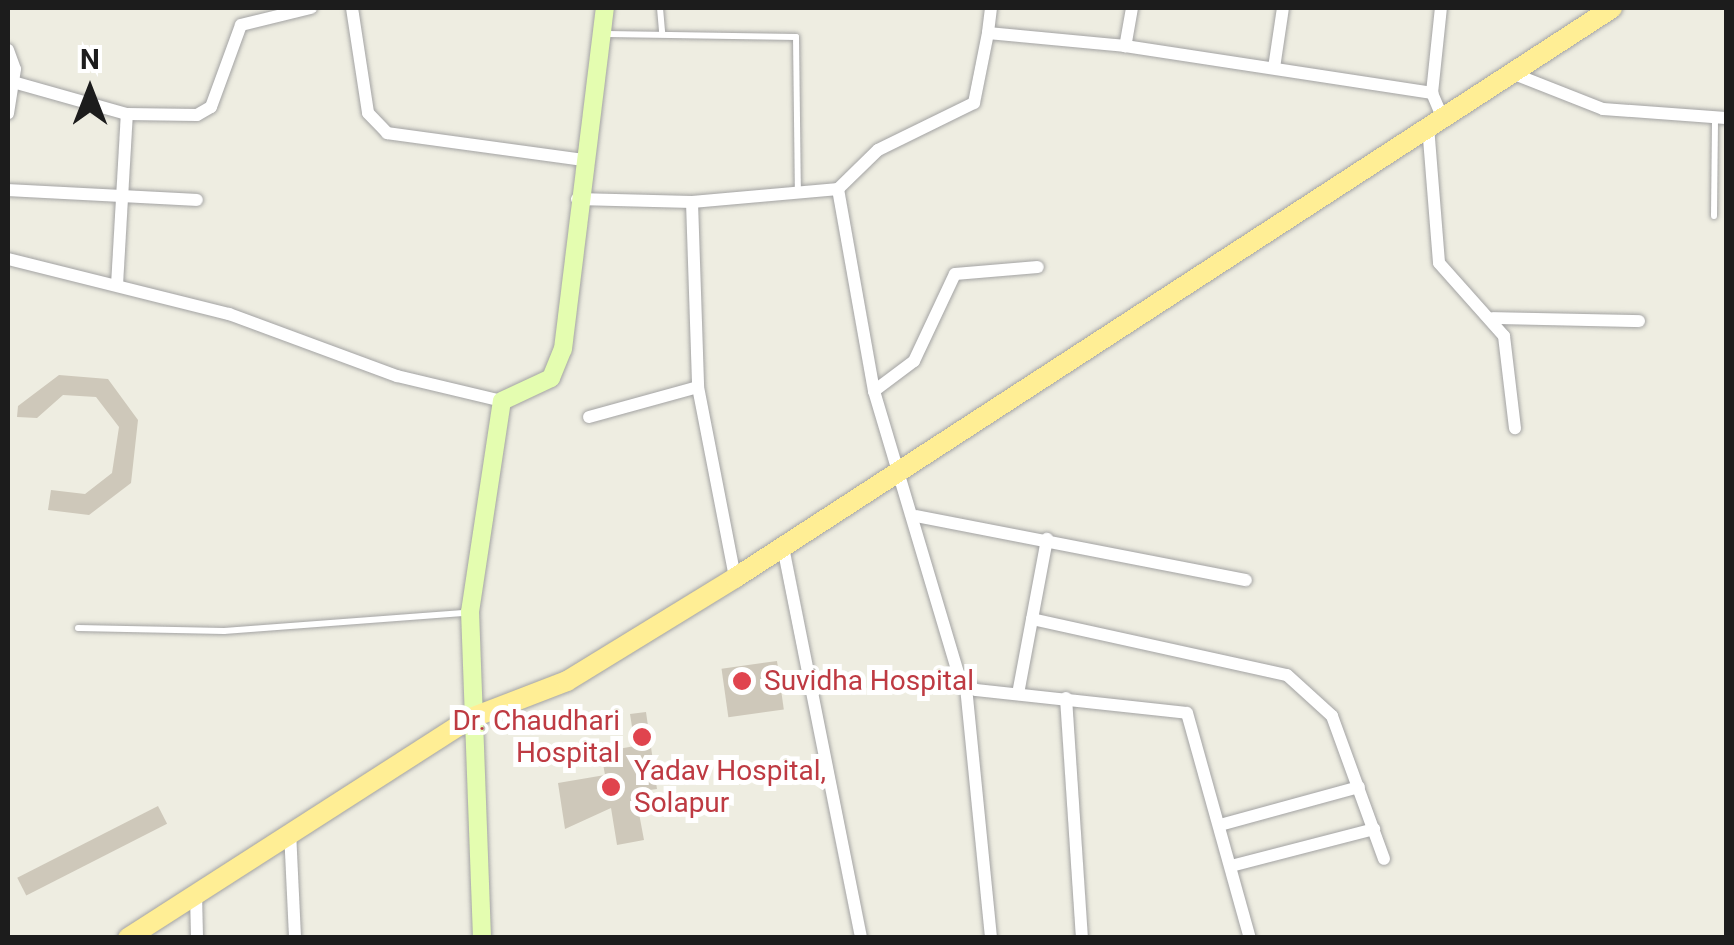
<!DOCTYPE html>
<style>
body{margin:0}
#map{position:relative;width:1734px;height:945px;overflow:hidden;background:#eeede1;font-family:Roboto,sans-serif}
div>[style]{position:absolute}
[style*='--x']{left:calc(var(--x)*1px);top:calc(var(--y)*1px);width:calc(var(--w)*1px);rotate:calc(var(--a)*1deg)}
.building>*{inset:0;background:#cec8ba;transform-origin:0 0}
.roads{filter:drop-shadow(0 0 2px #a3a3a3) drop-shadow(0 0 2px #a3a3a3)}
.service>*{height:6px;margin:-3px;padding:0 3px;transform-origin:3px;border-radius:3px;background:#fff}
.minor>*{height:12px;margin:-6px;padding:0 6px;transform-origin:6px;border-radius:6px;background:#fff}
.secondary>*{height:18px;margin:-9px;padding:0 9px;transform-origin:9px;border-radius:9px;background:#e4fdb0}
.primary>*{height:20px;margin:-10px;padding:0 10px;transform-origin:10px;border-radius:10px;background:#ffee95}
.dots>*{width:28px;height:28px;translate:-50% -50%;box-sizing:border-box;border:5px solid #fff;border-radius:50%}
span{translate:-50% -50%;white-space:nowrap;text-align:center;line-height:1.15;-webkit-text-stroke:10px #fff;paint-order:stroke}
.health-label{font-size:28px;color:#be3a42}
.left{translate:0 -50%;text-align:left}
.right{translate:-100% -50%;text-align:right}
.frame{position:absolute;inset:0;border:10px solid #1c1c1c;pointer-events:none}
.north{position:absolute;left:40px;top:40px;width:100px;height:100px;-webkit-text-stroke:8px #fff;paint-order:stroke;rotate:0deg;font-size:28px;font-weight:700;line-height:40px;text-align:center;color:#1c1c1c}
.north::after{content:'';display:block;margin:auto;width:35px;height:45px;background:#1c1c1c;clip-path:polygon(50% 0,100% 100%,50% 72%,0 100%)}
</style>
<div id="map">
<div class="building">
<i style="clip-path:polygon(59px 375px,108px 379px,138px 420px,131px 483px,89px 515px,48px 510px,51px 490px,85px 494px,112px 473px,119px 427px,96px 397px,63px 395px,37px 418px,17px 417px,18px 406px)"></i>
<i style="left:777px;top:661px;width:49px;height:56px;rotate:82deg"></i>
<i style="clip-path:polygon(646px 712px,657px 789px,635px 792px,644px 840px,617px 845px,611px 808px,565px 829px,558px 783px,605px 775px,601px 752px,635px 746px,630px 714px)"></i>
<i style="left:158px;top:806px;width:20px;height:158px;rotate:63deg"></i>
</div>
<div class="roads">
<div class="service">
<i style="--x:660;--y:8;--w:24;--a:85"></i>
<i style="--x:607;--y:34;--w:189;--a:0.9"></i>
<i style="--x:796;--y:37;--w:156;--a:89.3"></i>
<i style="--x:1714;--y:216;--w:98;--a:-89.4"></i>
<i style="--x:78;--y:628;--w:146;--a:1.2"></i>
<i style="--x:224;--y:631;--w:243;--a:-4.3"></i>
</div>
<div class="minor">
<i style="--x:352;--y:8;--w:106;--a:81.3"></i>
<i style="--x:368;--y:113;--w:28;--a:46"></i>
<i style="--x:387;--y:133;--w:198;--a:7.8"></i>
<i style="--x:991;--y:8;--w:25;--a:97"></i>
<i style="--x:988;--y:33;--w:138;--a:5.4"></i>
<i style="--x:1132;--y:8;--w:39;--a:100"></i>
<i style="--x:1125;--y:46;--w:311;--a:8.7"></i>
<i style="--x:1432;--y:93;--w:23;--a:67"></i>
<i style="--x:8;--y:50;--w:20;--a:70"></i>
<i style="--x:15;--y:69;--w:45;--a:99"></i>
<i style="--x:1274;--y:68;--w:61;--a:-81.5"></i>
<i style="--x:1509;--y:72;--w:101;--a:21.5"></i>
<i style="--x:1603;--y:109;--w:123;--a:4.2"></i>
<i style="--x:13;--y:82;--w:118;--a:15.7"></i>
<i style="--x:127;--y:114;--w:70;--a:0.8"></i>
<i style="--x:197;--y:115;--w:16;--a:-30"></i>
<i style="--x:211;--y:107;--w:87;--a:-69.9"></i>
<i style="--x:241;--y:25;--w:72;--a:-13.7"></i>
<i style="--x:1432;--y:93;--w:85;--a:-84"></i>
<i style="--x:1428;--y:126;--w:137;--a:85.4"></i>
<i style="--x:1439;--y:263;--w:98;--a:48.3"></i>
<i style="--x:1504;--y:336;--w:93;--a:83.2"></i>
<i style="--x:838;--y:189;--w:205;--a:79.9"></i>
<i style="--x:874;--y:391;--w:301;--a:73.4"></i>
<i style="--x:960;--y:679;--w:19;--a:35"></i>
<i style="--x:976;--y:690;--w:212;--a:6.2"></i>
<i style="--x:1187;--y:713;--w:234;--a:74.4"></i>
<i style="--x:8;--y:190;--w:189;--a:3"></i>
<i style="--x:577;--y:199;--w:115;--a:1.5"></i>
<i style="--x:692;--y:202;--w:147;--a:-5.1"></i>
<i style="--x:838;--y:189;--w:56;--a:-44.3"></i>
<i style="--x:878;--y:150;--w:107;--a:-26.1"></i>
<i style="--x:974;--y:103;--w:71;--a:-78.7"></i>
<i style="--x:692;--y:202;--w:185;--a:88.1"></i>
<i style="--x:698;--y:387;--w:195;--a:79"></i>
<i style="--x:8;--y:259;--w:228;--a:14"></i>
<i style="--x:229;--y:314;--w:179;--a:20.3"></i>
<i style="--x:397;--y:376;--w:108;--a:13.4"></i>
<i style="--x:117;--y:285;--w:171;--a:-86.7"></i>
<i style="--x:1493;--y:318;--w:146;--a:1.2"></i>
<i style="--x:874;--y:391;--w:50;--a:-36.9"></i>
<i style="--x:914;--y:361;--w:96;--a:-64.8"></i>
<i style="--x:955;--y:274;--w:83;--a:-4.8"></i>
<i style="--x:589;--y:417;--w:113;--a:-15.4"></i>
<i style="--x:916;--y:516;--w:336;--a:11"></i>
<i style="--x:783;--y:547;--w:399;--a:78.7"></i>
<i style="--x:1032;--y:619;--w:261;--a:12.4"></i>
<i style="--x:1287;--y:675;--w:61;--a:42.3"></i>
<i style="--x:1332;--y:716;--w:152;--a:70"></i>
<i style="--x:966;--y:687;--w:252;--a:84.3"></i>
<i style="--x:1018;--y:694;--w:158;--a:-79.4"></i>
<i style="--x:1066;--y:698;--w:241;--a:86.2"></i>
<i style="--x:1220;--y:825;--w:144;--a:-15.3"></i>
<i style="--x:290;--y:831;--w:107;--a:87.3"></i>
<i style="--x:1231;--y:866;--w:148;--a:-14.5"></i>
<i style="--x:196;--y:893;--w:45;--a:88.7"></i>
</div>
<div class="secondary">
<i style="--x:482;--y:938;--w:326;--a:-92.1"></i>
<i style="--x:470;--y:612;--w:213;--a:-81.4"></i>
<i style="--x:502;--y:401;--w:54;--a:-25.1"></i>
<i style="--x:551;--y:378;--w:31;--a:-68"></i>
<i style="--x:563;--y:349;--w:344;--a:-83"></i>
</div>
<div class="primary">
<i style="--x:128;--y:938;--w:407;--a:-32.7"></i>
<i style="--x:471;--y:718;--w:103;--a:-21.1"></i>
<i style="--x:567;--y:681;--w:197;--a:-31.5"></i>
<i style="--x:735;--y:578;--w:1046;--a:-33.02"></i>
</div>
</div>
<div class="dots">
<i style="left:742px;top:681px;background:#e0444e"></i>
<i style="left:642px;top:737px;background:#e0444e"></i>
<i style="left:611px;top:787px;background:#e0444e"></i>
</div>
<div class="health-label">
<span class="left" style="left:764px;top:681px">Suvidha Hospital</span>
<span class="right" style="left:620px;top:737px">Dr. Chaudhari<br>Hospital</span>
<span class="left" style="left:634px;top:787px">Yadav Hospital,<br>Solapur</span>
</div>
<div class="frame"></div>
<div class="north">N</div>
</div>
